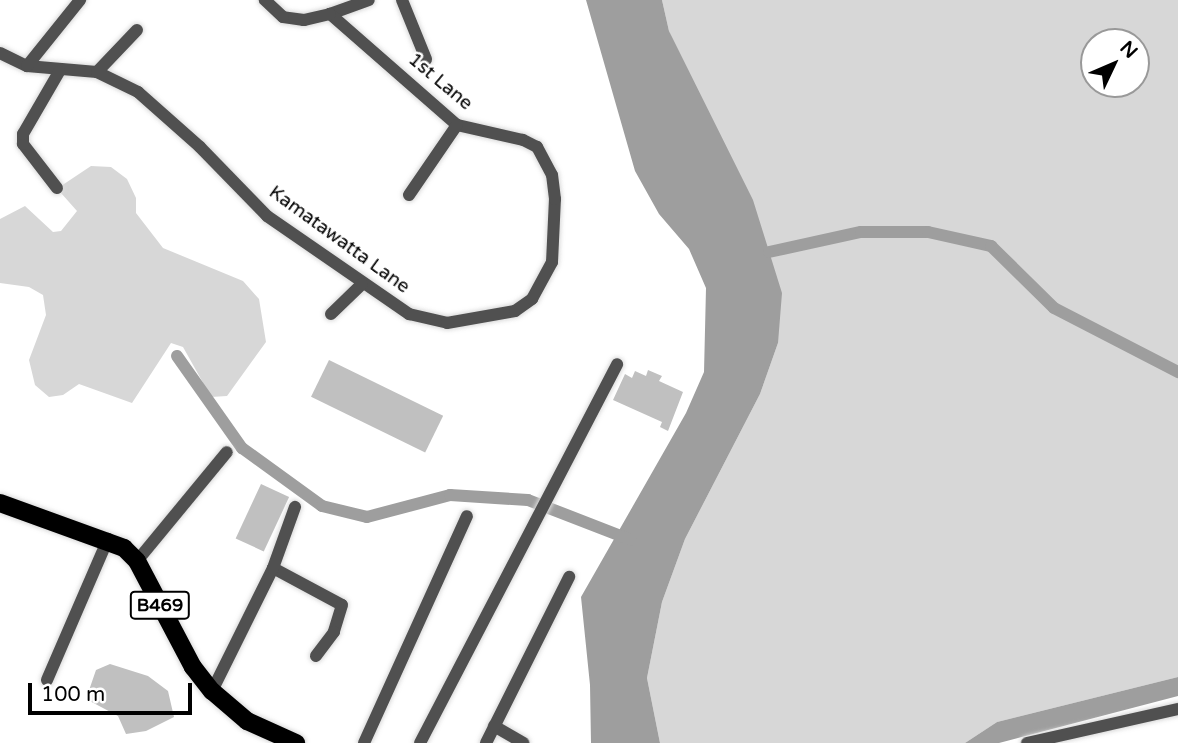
<!DOCTYPE html>
<style>
body{margin:0}
#map{position:relative;width:1178px;height:743px;overflow:hidden;background:#fff;font-family:"Varela Round",sans-serif}
div>[style]{position:absolute}
[style*='--x']{left:calc(var(--x)*1px);top:calc(var(--y)*1px);width:calc(var(--w)*1px);rotate:calc(var(--a)*1deg)}
.green>*{inset:0;background:#d7d7d7}
.water>*{inset:0;background:#9e9e9e}
.canal>*{height:12px;margin:-6px;padding:0 6px;transform-origin:6px;border-radius:6px;background:#9e9e9e}
.building>*{inset:0;background:#c0c0c0;transform-origin:0 0}
.roads{filter:drop-shadow(0 0 2px #dbdbdb) drop-shadow(0 0 2px #dbdbdb)}
.street>*{height:12px;margin:-6px;padding:0 6px;transform-origin:6px;border-radius:6px;background:#505050}
.primary>*{height:18px;margin:-9px;padding:0 9px;transform-origin:9px;border-radius:9px;background:#000}
span{translate:-50% -50%;white-space:nowrap;text-align:center;line-height:1.15;-webkit-text-stroke:5px #fff;paint-order:stroke}
.shield-label span{padding:2px 5px;background:#fff;border:2px solid;border-radius:5px;-webkit-text-stroke-width:0}
.shield-label{font-size:18px;color:#000;font-weight:700}
.street-label{font-size:19px;color:#000}
.north{position:absolute;left:1080px;top:28px;width:70px;height:70px;box-sizing:border-box;background:#fff;border:2px solid #999;border-radius:50%;rotate:46deg;font-size:19px;font-weight:700;line-height:28px;text-align:center;color:#000}
.north::after{content:'';display:block;margin:auto;width:24px;height:32px;background:#000;clip-path:polygon(50% 0,100% 100%,50% 72%,0 100%)}
.scale{position:absolute;left:28px;top:683px;width:164px;height:32px;box-sizing:border-box;border:4px solid #000;border-top:0;padding-left:9px;font-size:21px;line-height:24px;white-space:nowrap;color:#000;-webkit-text-stroke:5px #fff;paint-order:stroke}
</style>
<div id="map">
<div class="green">
<i style="clip-path:polygon(evenodd,662px 0,1178px 0,1178px 677px,997px 722px,965px 743px,660px 743px,647px 678px,662px 602px,685px 539px,760px 394px,778px 343px,669px 31px,662px 0,1094px 42px,1136px 42px,1136px 84px,1094px 84px,1094px 42px)"></i>
<i style="clip-path:polygon(91px 166px,111px 167px,127px 179px,136px 198px,136px 213px,163px 248px,243px 281px,259px 299px,266px 342px,227px 396px,211px 397px,183px 347px,171px 343px,132px 403px,79px 384px,63px 395px,49px 397px,35px 385px,29px 360px,46px 315px,43px 295px,29px 287px,0 283px,0 219px,25px 206px,53px 232px,61px 231px,77px 211px,61px 193px,61px 186px)"></i>
</div>
<div class="water">
<i style="clip-path:polygon(586px 0,662px 0,669px 31px,753px 200px,782px 293px,778px 343px,760px 394px,685px 539px,662px 602px,647px 678px,660px 743px,591px 743px,590px 685px,581px 597px,686px 413px,704px 372px,706px 288px,689px 249px,659px 214px,635px 171px)"></i>
<i style="clip-path:polygon(1178px 677px,1178px 696px,999px 743px,965px 743px,997px 722px)"></i>
</div>
<div class="canal">
<i style="--x:769;--y:252;--w:94;--a:-12.3"></i>
<i style="--x:861;--y:232;--w:67;--a:0"></i>
<i style="--x:928;--y:232;--w:65;--a:12.5"></i>
<i style="--x:991;--y:246;--w:88;--a:44.5"></i>
<i style="--x:1054;--y:308;--w:140;--a:27.3"></i>
<i style="--x:177;--y:356;--w:113;--a:54.8"></i>
<i style="--x:242;--y:448;--w:99;--a:35.9"></i>
<i style="--x:322;--y:506;--w:46;--a:13.7"></i>
<i style="--x:367;--y:517;--w:86;--a:-14.8"></i>
<i style="--x:450;--y:495;--w:78;--a:3.7"></i>
<i style="--x:528;--y:500;--w:110;--a:21.2"></i>
</div>
<div class="building">
<i style="left:329px;top:360px;width:127px;height:41px;rotate:26deg"></i>
<i style="clip-path:polygon(648px 370px,662px 376px,659px 381px,683px 392px,668px 431px,660px 427px,662px 422px,613px 400px,625px 374px,632px 378px,635px 371px,646px 376px)"></i>
<i style="left:261px;top:484px;width:31px;height:60px;rotate:25deg"></i>
<i style="clip-path:polygon(110px 664px,148px 676px,168px 691px,174px 717px,146px 731px,126px 734px,118px 716px,86px 699px,96px 670px)"></i>
</div>
<div class="roads">
<div class="street">
<i style="--x:402;--y:0;--w:64;--a:67.9"></i>
<i style="--x:330;--y:14;--w:41;--a:-19.7"></i>
<i style="--x:0;--y:53;--w:30;--a:26"></i>
<i style="--x:27;--y:66;--w:70;--a:4.9"></i>
<i style="--x:97;--y:72;--w:46;--a:26"></i>
<i style="--x:138;--y:92;--w:83;--a:41.6"></i>
<i style="--x:200;--y:147;--w:96;--a:45.8"></i>
<i style="--x:267;--y:216;--w:173;--a:34.6"></i>
<i style="--x:409;--y:314;--w:39;--a:13"></i>
<i style="--x:447;--y:323;--w:69;--a:-10"></i>
<i style="--x:515;--y:311;--w:21;--a:-35"></i>
<i style="--x:532;--y:299;--w:42;--a:-61.6"></i>
<i style="--x:552;--y:262;--w:63;--a:-87.3"></i>
<i style="--x:555;--y:199;--w:24;--a:-97"></i>
<i style="--x:552;--y:175;--w:32;--a:-118"></i>
<i style="--x:537;--y:147;--w:16;--a:-153"></i>
<i style="--x:523;--y:140;--w:68;--a:-167.2"></i>
<i style="--x:457;--y:125;--w:169;--a:-138.8"></i>
<i style="--x:330;--y:14;--w:27;--a:167"></i>
<i style="--x:304;--y:20;--w:21;--a:-172"></i>
<i style="--x:283;--y:17;--w:25;--a:-137"></i>
<i style="--x:27;--y:66;--w:85;--a:-51.2"></i>
<i style="--x:97;--y:72;--w:58;--a:-46.4"></i>
<i style="--x:57;--y:188;--w:56;--a:-127.7"></i>
<i style="--x:23;--y:144;--w:10;--a:-90"></i>
<i style="--x:23;--y:134;--w:72;--a:-59.9"></i>
<i style="--x:409;--y:195;--w:85;--a:-55.6"></i>
<i style="--x:331;--y:314;--w:43;--a:-44.1"></i>
<i style="--x:137;--y:561;--w:141;--a:-50.5"></i>
<i style="--x:273;--y:568;--w:78;--a:28.2"></i>
<i style="--x:342;--y:605;--w:28;--a:107"></i>
<i style="--x:334;--y:632;--w:30;--a:127"></i>
<i style="--x:47;--y:680;--w:154;--a:-66.6"></i>
<i style="--x:212;--y:691;--w:137;--a:-63.6"></i>
<i style="--x:273;--y:568;--w:65;--a:-70.2"></i>
<i style="--x:494;--y:726;--w:34;--a:30"></i>
<i style="--x:364;--y:743;--w:249;--a:-65.6"></i>
<i style="--x:420;--y:743;--w:427;--a:-62.5"></i>
<i style="--x:486;--y:743;--w:186;--a:-63.4"></i>
<i style="--x:1027;--y:743;--w:155;--a:-12.7"></i>
</div>
<div class="primary">
<i style="--x:0;--y:503;--w:132;--a:19.9"></i>
<i style="--x:124;--y:548;--w:18;--a:45"></i>
<i style="--x:137;--y:561;--w:120;--a:62.2"></i>
<i style="--x:193;--y:667;--w:31;--a:52"></i>
<i style="--x:212;--y:691;--w:46;--a:40.6"></i>
<i style="--x:247;--y:721;--w:54;--a:24.2"></i>
</div>
</div>
<div class="shield-label">
<span style="left:160px;top:605px">B469</span>
</div>
<div class="street-label">
<span style="left:440px;top:82px;rotate:40deg">1st Lane</span>
<span style="left:339px;top:240px;rotate:36deg">Kamatawatta Lane</span>
</div>
<div class="north">N</div>
<div class="scale">100 m</div>
</div>
